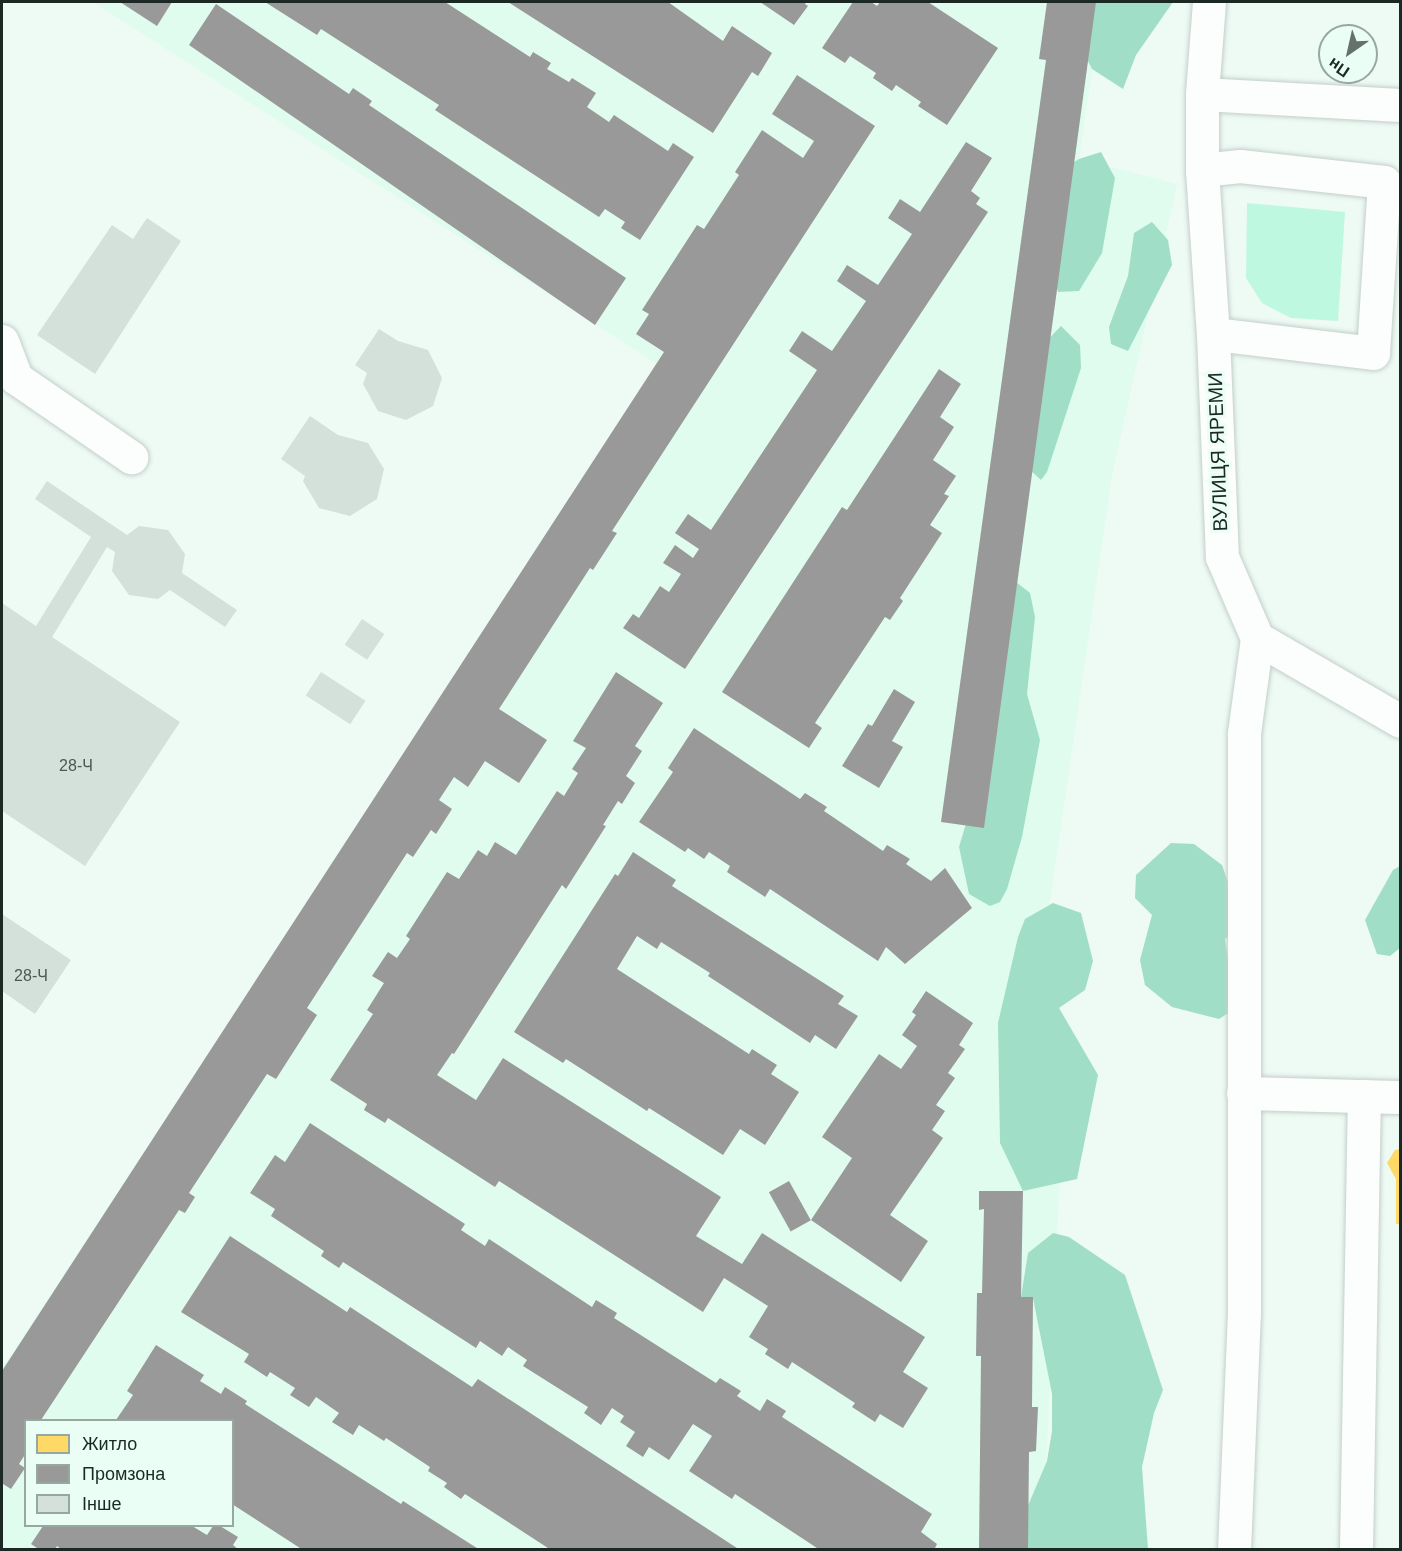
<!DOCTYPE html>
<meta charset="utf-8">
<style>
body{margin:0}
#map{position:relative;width:1402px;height:1551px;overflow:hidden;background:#eefaf4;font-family:Helvetica,sans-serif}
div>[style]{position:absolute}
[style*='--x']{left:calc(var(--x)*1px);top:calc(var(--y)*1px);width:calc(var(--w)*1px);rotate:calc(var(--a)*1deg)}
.built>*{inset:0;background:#dffcef}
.green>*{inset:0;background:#bff8e1}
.forest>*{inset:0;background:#a0dec7}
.homes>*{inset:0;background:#ffd966}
.industry>*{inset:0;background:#999;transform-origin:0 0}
.building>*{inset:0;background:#d4e0da;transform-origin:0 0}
.roads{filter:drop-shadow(0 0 2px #c3cfc9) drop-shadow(0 0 2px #c3cfc9)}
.minor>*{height:33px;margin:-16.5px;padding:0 16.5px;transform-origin:16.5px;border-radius:16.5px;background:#fcfefd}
span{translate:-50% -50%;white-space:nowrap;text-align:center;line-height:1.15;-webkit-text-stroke:6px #eafef5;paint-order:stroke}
.number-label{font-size:16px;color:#4c5954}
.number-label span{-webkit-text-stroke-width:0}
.street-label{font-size:20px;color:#1b2823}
.frame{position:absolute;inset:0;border:3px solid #1b2823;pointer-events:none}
.legend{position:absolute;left:24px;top:1419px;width:210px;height:108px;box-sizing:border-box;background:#eafef5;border:2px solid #97a8a1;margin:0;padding:8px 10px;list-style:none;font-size:18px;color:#1b2823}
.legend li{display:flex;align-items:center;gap:12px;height:30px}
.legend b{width:30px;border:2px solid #97a8a1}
.north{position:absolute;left:1318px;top:24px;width:60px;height:60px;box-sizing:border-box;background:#eafef5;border:2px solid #97a8a1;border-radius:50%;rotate:214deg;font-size:16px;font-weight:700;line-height:24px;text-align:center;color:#1b2823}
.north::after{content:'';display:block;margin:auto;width:21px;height:27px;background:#65726c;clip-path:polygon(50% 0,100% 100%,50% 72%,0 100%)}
</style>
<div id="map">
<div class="built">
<i style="clip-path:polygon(evenodd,93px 2px,1102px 2px,1079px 159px,1177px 184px,1112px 475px,1034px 1011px,1065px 1065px,1042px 1549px,2px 1549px,2px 1369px,659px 365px,93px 2px,26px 1420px,232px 1420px,232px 1526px,26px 1526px,26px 1420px)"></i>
</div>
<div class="green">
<i style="clip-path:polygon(1247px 203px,1345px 212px,1338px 321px,1291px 318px,1262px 303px,1246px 278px)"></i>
</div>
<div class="forest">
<i style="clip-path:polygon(1078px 2px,1173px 2px,1136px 55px,1123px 89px,1092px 69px,1075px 36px)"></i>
<i style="clip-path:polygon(1101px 152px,1115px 178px,1102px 253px,1079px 291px,1058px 292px,1049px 259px,1068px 166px,1079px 159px)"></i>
<i style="clip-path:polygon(1152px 222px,1168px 240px,1172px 265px,1128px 351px,1111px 344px,1109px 327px,1128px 276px,1134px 233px)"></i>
<i style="clip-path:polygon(1061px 326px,1080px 345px,1081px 368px,1047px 472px,1041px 480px,1029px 469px,1033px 355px)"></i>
<i style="clip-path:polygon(1012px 579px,1030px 593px,1035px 617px,1027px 694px,1040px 740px,1022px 837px,1007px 889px,1000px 902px,990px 906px,969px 894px,959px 847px,973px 800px)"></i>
<i style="clip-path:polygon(1171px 843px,1194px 844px,1222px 865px,1244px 927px,1225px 939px,1236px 1008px,1219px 1019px,1172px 1007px,1145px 985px,1140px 960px,1152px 915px,1135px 898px,1136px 875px)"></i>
<i style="clip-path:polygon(1400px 866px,1400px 948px,1390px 956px,1377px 954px,1365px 920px,1393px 870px)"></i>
<i style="clip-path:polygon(1053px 903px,1081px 913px,1093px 961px,1085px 990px,1059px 1008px,1098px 1075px,1077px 1179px,1023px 1191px,1000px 1143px,998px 1023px,1018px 937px,1025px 919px)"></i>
<i style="clip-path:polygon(1053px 1233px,1069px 1237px,1125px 1275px,1163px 1390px,1154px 1413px,1142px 1467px,1148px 1549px,1016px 1549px,1015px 1536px,1047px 1461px,1052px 1431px,1052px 1394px,1033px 1298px,1021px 1297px,1028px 1253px)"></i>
</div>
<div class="homes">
<i style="clip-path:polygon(1400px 1149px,1400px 1224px,1396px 1224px,1396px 1179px,1387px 1163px,1395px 1150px)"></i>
</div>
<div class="industry">
<i style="clip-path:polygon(120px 2px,172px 2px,157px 26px)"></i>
<i style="clip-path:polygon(265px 2px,445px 2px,530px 57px,533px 52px,551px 63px,547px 69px,569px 82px,572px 78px,596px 93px,587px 107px,609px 122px,614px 115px,668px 151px,673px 143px,694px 157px,640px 240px,621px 228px,625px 222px,605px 209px,599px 217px,435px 110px,439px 105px,321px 29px,317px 35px)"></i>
<i style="clip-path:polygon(508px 2px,668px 2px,723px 41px,732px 26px,772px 53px,758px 76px,752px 72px,713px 133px)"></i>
<i style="clip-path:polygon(760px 2px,806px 2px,805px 4px,808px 6px,794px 25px)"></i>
<i style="clip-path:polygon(853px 2px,871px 2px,877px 6px,880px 2px,928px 2px,998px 48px,947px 125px,918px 106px,921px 102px,896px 85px,892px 91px,873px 78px,876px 73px,850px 56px,845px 63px,822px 48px)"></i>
<i style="clip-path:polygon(1047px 2px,1096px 2px,984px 828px,941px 822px,1046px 60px,1039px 59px)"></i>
<i style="clip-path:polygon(216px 4px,349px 94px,353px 88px,372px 101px,369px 105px,626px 278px,595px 325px,189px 45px)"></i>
<i style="clip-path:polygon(797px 75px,875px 126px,612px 531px,617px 533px,593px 570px,590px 568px,499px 709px,547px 740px,519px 783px,485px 761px,468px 787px,454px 777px,439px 800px,452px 809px,436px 834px,431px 830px,413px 857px,407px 853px,307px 1008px,317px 1015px,276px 1079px,267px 1074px,189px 1193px,195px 1197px,185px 1213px,179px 1210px,41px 1420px,26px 1420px,26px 1453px,19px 1464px,25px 1468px,11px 1489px,3px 1484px,2px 1486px,2px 1371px,664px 352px,636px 334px,649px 314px,642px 310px,697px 225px,704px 229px,739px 175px,735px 172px,762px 130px,803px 158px,814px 141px,772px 114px)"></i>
<i style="clip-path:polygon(966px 142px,992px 158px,971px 191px,980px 198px,976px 204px,988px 212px,685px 669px,623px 628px,633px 614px,639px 618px,660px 586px,669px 592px,681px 574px,663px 563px,675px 545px,693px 558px,699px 549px,675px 533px,688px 514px,711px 530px,817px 370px,789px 351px,802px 331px,832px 351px,866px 301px,837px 281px,847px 265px,878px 285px,912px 234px,888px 218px,900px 199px,920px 212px)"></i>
<i style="clip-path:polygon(939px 369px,961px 384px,940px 417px,954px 427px,933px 460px,956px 476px,944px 494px,949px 496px,930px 525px,942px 533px,900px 598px,903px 601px,890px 620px,885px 617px,815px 723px,822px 728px,809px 748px,722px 692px,842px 507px,847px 510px)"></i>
<i style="clip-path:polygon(616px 672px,663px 703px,635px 746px,642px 751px,626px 776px,635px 783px,622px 804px,618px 801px,603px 825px,606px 826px,566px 889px,562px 885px,454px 1054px,452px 1053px,437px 1075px,476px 1100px,503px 1058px,721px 1197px,696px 1236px,742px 1264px,762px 1233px,925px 1337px,903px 1372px,928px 1388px,903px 1428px,880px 1414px,875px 1422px,852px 1407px,855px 1403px,792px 1362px,788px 1369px,765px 1354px,768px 1349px,749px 1337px,768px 1306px,724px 1278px,703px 1312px,499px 1181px,495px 1187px,388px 1118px,385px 1123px,364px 1110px,367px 1104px,330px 1080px,373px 1014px,367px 1010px,384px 983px,372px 976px,388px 952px,397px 958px,410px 939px,406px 936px,447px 872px,459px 879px,478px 850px,487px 856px,495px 842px,516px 855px,557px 791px,564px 796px,578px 773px,572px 769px,586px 748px,573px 741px)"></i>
<i style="clip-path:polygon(894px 689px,915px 702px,892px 741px,903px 747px,879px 788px,842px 766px,868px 724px,872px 726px)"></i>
<i style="clip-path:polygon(694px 728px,800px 799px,805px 793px,827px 807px,824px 811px,883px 851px,887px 845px,910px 859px,906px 864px,931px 881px,945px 868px,972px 908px,905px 964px,886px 947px,878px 961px,770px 889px,765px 897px,727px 872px,730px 866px,709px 852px,704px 859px,688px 848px,685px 852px,639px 822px,673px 772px,668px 768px)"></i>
<i style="clip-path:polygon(633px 852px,676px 880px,672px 886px,844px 996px,838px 1004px,858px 1016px,836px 1049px,815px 1035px,810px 1043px,708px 976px,710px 973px,661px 942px,657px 949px,637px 936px,617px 969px,749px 1054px,752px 1049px,777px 1065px,771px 1074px,799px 1092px,765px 1145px,740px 1129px,723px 1155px,649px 1108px,647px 1111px,566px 1059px,563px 1063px,514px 1032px,615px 874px,618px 876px)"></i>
<i style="clip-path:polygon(926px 991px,973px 1023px,959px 1045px,965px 1049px,948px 1073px,955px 1078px,936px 1105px,945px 1111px,932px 1130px,943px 1138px,890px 1215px,928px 1241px,901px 1282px,811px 1220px,852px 1158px,822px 1137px,879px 1054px,901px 1069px,917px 1046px,902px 1035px,916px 1015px,912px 1012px)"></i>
<i style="clip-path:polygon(310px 1123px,465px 1224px,461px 1230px,485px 1246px,489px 1239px,592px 1307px,596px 1300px,617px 1313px,614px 1318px,716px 1383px,720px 1378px,741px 1391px,737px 1396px,760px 1411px,767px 1399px,786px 1411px,782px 1417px,932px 1514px,921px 1532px,937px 1544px,934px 1550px,820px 1550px,735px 1494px,732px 1499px,689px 1471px,712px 1436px,693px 1424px,669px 1460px,649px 1447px,643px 1457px,626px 1446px,635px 1432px,620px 1422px,624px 1416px,612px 1408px,601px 1425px,584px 1413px,588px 1407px,523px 1366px,527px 1360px,508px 1347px,502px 1356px,480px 1341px,476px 1348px,343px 1262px,339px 1268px,321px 1256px,324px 1251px,271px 1216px,275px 1209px,250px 1193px,275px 1155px,285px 1162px)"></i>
<i style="left:789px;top:1181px;width:45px;height:23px;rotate:61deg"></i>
<i style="clip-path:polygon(979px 1191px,1023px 1191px,1021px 1297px,1033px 1297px,1032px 1407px,1038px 1407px,1036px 1451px,1029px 1452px,1028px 1550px,979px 1550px,981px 1356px,976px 1356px,977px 1293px,982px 1293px,984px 1209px,979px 1210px)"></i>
<i style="clip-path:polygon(230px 1236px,347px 1312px,350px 1307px,472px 1387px,478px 1379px,740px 1550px,551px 1550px,465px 1494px,461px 1499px,444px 1487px,447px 1483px,428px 1471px,430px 1467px,386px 1438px,384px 1441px,359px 1425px,353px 1435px,332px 1422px,339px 1413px,316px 1397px,309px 1407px,290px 1395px,295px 1388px,270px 1372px,267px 1377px,244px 1362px,249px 1354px,181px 1312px)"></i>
<i style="clip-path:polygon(156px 1345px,204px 1375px,200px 1381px,221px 1394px,225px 1387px,247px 1401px,245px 1404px,401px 1504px,403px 1501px,480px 1550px,303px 1550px,232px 1504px,232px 1420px,116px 1420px,133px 1395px,127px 1391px)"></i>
<i style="clip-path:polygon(43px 1526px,192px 1526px,207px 1535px,213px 1526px,220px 1526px,238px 1537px,233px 1545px,239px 1550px,62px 1550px,57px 1546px,55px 1550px,40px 1550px,31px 1544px)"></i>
</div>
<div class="building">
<i style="clip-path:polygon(147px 218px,181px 241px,95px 374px,37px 335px,112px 225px,133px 239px)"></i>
<i style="clip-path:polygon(379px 329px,398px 341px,428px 350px,442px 378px,433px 406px,406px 420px,378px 411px,363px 384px,367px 373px,355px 365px)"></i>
<i style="clip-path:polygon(310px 416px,338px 435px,368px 443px,384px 469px,377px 499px,350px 516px,319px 508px,303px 481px,305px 476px,281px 459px)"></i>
<i style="clip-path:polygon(47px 481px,127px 535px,139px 526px,168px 530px,185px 554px,182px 573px,237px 610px,225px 627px,170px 590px,158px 599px,129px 595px,112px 571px,115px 552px,107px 547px,52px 637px,180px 722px,85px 866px,2px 811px,2px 603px,36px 626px,91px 537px,35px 499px)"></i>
<i style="left:362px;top:619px;width:27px;height:31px;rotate:34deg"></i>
<i style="left:321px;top:672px;width:53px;height:28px;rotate:33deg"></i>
<i style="clip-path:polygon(2px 914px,71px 960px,35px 1014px,2px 991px)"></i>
</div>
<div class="roads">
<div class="minor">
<i style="--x:1209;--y:2;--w:92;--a:94.4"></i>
<i style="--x:1202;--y:94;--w:76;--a:90"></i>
<i style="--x:1202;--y:170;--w:164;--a:86.2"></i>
<i style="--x:1213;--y:334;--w:223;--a:87.7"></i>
<i style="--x:1222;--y:557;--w:88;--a:66.6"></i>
<i style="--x:1257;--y:638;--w:165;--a:30.1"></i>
<i style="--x:1202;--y:94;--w:198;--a:3.2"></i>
<i style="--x:1202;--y:170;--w:38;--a:-6"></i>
<i style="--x:1240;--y:166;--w:145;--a:6.3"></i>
<i style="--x:1384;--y:182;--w:171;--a:93.7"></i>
<i style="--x:1373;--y:353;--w:161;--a:-173.2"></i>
<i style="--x:2;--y:341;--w:40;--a:69"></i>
<i style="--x:16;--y:378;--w:140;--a:34.5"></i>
<i style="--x:1243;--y:1093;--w:157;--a:1.5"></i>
<i style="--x:1234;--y:1550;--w:237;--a:-87.6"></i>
<i style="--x:1244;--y:1313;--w:580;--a:-90"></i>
<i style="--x:1244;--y:733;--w:96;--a:-82.2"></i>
<i style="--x:1356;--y:1550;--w:454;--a:-89"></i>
</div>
</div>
<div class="number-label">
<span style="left:76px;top:766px">28-Ч</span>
<span style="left:31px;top:976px">28-Ч</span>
</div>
<div class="street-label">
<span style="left:1218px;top:452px;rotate:-92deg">ВУЛИЦЯ ЯРЕМИ</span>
</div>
<div class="frame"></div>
<ul class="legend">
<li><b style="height:16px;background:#ffd966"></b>Житло</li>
<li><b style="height:16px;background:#999"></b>Промзона</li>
<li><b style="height:16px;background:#d4e0da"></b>Інше</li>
</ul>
<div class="north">Пн</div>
</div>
